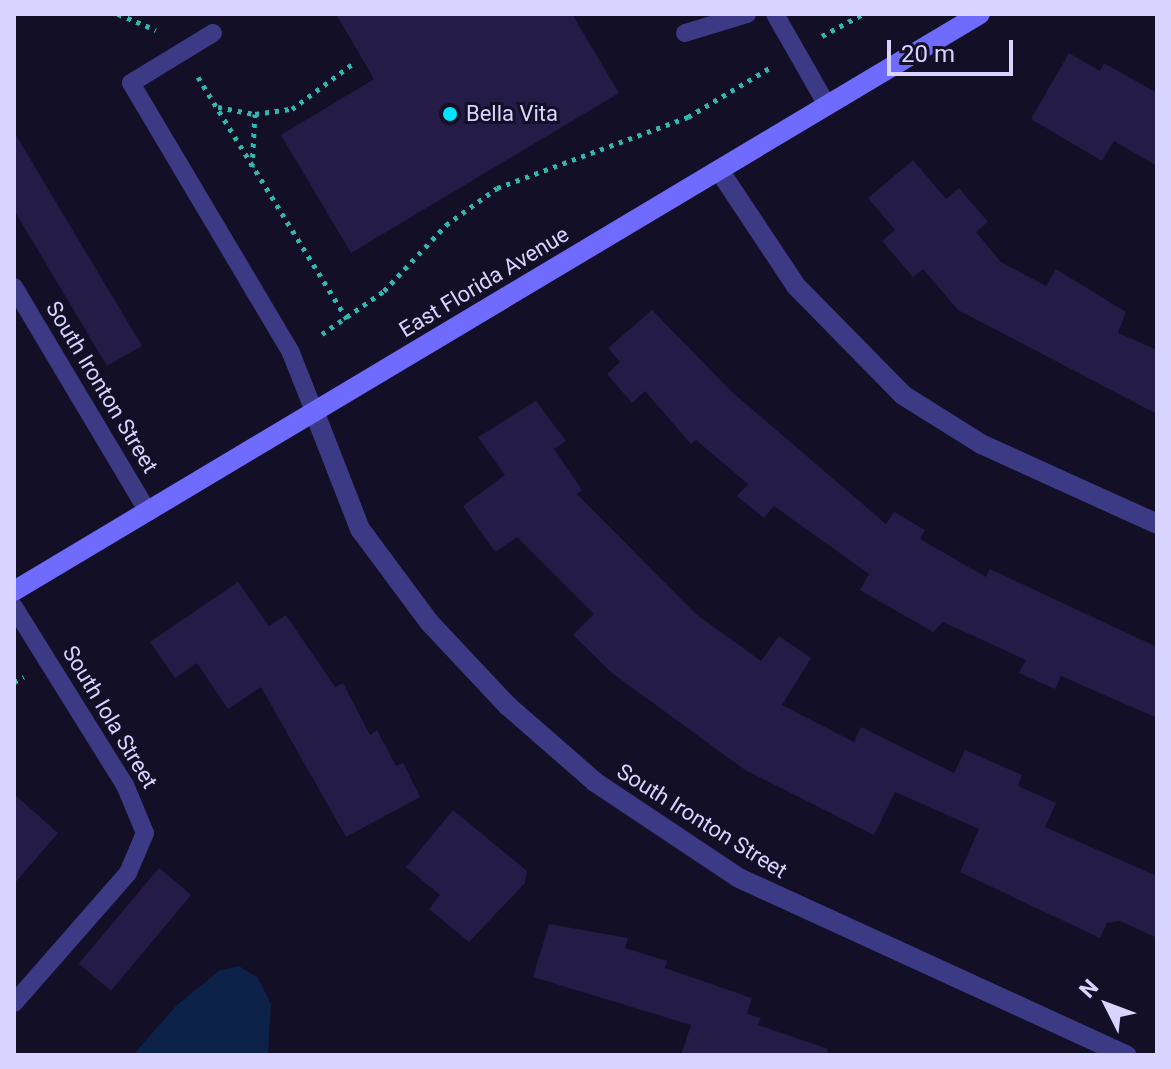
<!DOCTYPE html>
<style>
body{margin:0}
#map{position:relative;width:1171px;height:1069px;overflow:hidden;background:#130f26;font-family:Roboto,sans-serif}
div>[style]{position:absolute}
[style*='--x']{left:calc(var(--x)*1px);top:calc(var(--y)*1px);width:calc(var(--w)*1px);rotate:calc(var(--a)*1deg)}
.water>*{inset:0;background:#0c2248}
.building>*{inset:0;background:#241b47;transform-origin:0 0}
.path>*{height:5px;margin-top:-2.5px;transform-origin:0;background:repeating-linear-gradient(90deg,#2fb8b0 0 4px,transparent 0 10px)}
.lane>*{height:18px;margin:-9px;padding:0 9px;transform-origin:9px;border-radius:9px;background:#3d3a85}
.street>*{height:20px;margin:-10px;padding:0 10px;transform-origin:10px;border-radius:10px;background:#3d3a85}
.secondary>*{height:20px;margin:-10px;padding:0 10px;transform-origin:10px;border-radius:10px;background:#6f6bff}
.dots>*{width:22px;height:22px;translate:-50% -50%;box-sizing:border-box;border:4px solid #130f26;border-radius:50%}
span{translate:-50% -50%;white-space:nowrap;text-align:center;line-height:1.15;-webkit-text-stroke:6px #130f26;paint-order:stroke}
.poi-label{font-size:22px;color:#d9d4ff}
.left{translate:0 -50%;text-align:left}
.street-label{font-size:22px;color:#d9d4ff}
.frame{position:absolute;inset:0;border:16px solid #d9d4ff;pointer-events:none}
.north{position:absolute;left:1067px;top:965px;width:80px;height:80px;-webkit-text-stroke:6px #130f26;paint-order:stroke;rotate:312deg;font-size:22px;font-weight:700;line-height:32px;text-align:center;color:#d9d4ff}
.north::after{content:'';display:block;margin:auto;width:28px;height:36px;background:#d9d4ff;clip-path:polygon(50% 0,100% 100%,50% 72%,0 100%)}
.scale{position:absolute;left:887px;top:40px;width:126px;height:36px;box-sizing:border-box;border:4px solid #d9d4ff;border-top:0;padding-left:10px;font-size:24px;line-height:28px;white-space:nowrap;color:#d9d4ff;-webkit-text-stroke:6px #130f26;paint-order:stroke}
</style>
<div id="map">
<div class="water">
<i style="clip-path:polygon(239px 966px,258px 978px,271px 1004px,268px 1055px,133px 1055px,176px 1006px,219px 971px)"></i>
</div>
<div class="building">
<i style="clip-path:polygon(336px 14px,572px 14px,619px 93px,351px 253px,281px 135px,374px 79px)"></i>
<i style="clip-path:polygon(1069px 53px,1100px 71px,1104px 63px,1157px 93px,1157px 166px,1114px 141px,1102px 161px,1031px 119px)"></i>
<i style="clip-path:polygon(14px 132px,142px 346px,107px 366px,14px 210px)"></i>
<i style="clip-path:polygon(913px 160px,946px 199px,959px 188px,988px 222px,976px 232px,1001px 262px,1046px 286px,1056px 269px,1126px 312px,1118px 333px,1157px 350px,1157px 414px,958px 310px,923px 269px,913px 277px,882px 241px,895px 230px,868px 198px)"></i>
<i style="clip-path:polygon(652px 310px,733px 393px,886px 524px,894px 512px,925px 530px,920px 539px,986px 577px,990px 569px,1157px 647px,1157px 718px,1061px 676px,1055px 689px,1019px 673px,1026px 660px,943px 622px,933px 632px,860px 590px,869px 574px,774px 506px,764px 518px,737px 496px,748px 484px,696px 440px,691px 444px,645px 391px,632px 403px,607px 374px,620px 362px,608px 348px)"></i>
<i style="clip-path:polygon(536px 401px,566px 441px,554px 449px,582px 490px,577px 494px,696px 614px,761px 661px,779px 636px,811px 658px,782px 705px,854px 742px,861px 727px,954px 773px,965px 750px,1022px 775px,1018px 786px,1056px 803px,1045px 827px,1157px 876px,1157px 938px,1120px 921px,1107px 923px,1100px 938px,960px 872px,979px 829px,895px 792px,874px 835px,745px 770px,612px 673px,573px 635px,594px 614px,517px 537px,495px 552px,463px 506px,505px 475px,478px 437px)"></i>
<i style="clip-path:polygon(238px 582px,269px 626px,286px 615px,335px 687px,343px 683px,370px 735px,377px 730px,396px 766px,403px 763px,420px 797px,346px 837px,261px 687px,228px 709px,197px 663px,175px 678px,150px 642px)"></i>
<i style="clip-path:polygon(14px 794px,58px 833px,14px 884px)"></i>
<i style="clip-path:polygon(453px 810px,527px 871px,525px 883px,469px 942px,429px 909px,440px 895px,406px 867px)"></i>
<i style="left:159px;top:868px;width:42px;height:125px;rotate:40deg"></i>
<i style="clip-path:polygon(549px 924px,628px 938px,625px 948px,667px 961px,665px 968px,752px 998px,747px 1014px,761px 1018px,758px 1025px,828px 1049px,827px 1055px,681px 1055px,691px 1025px,533px 977px)"></i>
</div>
<div class="path">
<i style="--x:118;--y:14;--w:41;--a:22.8"></i>
<i style="--x:822;--y:36;--w:47;--a:-28.2"></i>
<i style="--x:198;--y:77;--w:284;--a:58.4"></i>
<i style="--x:218;--y:107;--w:38;--a:11"></i>
<i style="--x:255;--y:114;--w:37;--a:-8"></i>
<i style="--x:292;--y:109;--w:79;--a:-36.7"></i>
<i style="--x:252;--y:167;--w:53;--a:-86.8"></i>
<i style="--x:322;--y:334;--w:75;--a:-34.7"></i>
<i style="--x:384;--y:291;--w:91;--a:-46.8"></i>
<i style="--x:446;--y:225;--w:63;--a:-36"></i>
<i style="--x:497;--y:188;--w:204;--a:-20.4"></i>
<i style="--x:688;--y:117;--w:99;--a:-31"></i>
<i style="--x:14;--y:682;--w:11;--a:-27"></i>
</div>
<div class="lane">
<i style="--x:775;--y:14;--w:105;--a:60.3"></i>
<i style="--x:213;--y:33;--w:96;--a:148.6"></i>
<i style="--x:131;--y:83;--w:314;--a:59.3"></i>
<i style="--x:291;--y:353;--w:62;--a:68.4"></i>
<i style="--x:685;--y:33;--w:65;--a:-17"></i>
<i style="--x:14;--y:287;--w:262;--a:59.2"></i>
<i style="--x:14;--y:607;--w:210;--a:58.1"></i>
<i style="--x:125;--y:785;--w:52;--a:67.4"></i>
<i style="--x:145;--y:833;--w:43;--a:113"></i>
<i style="--x:128;--y:873;--w:173;--a:131.2"></i>
</div>
<div class="street">
<i style="--x:719;--y:170;--w:139;--a:56.4"></i>
<i style="--x:796;--y:286;--w:153;--a:45.5"></i>
<i style="--x:903;--y:395;--w:92;--a:32.1"></i>
<i style="--x:981;--y:444;--w:193;--a:24.4"></i>
<i style="--x:314;--y:411;--w:127;--a:68.7"></i>
<i style="--x:360;--y:529;--w:116;--a:53.4"></i>
<i style="--x:429;--y:622;--w:115;--a:46.8"></i>
<i style="--x:508;--y:706;--w:116;--a:41.1"></i>
<i style="--x:595;--y:782;--w:173;--a:33.7"></i>
<i style="--x:739;--y:878;--w:426;--a:24.6"></i>
</div>
<div class="secondary">
<i style="--x:14;--y:591;--w:1125;--a:-30.85"></i>
</div>
<div class="dots">
<i style="left:450px;top:114px;background:#00e5ff"></i>
</div>
<div class="poi-label">
<span class="left" style="left:466px;top:114px">Bella Vita</span>
</div>
<div class="street-label">
<span style="left:484px;top:282px;rotate:-31deg">East Florida Avenue</span>
<span style="left:102px;top:387px;rotate:59deg">South Ironton Street</span>
<span style="left:110px;top:717px;rotate:59deg">South Iola Street</span>
<span style="left:702px;top:821px;rotate:32deg">South Ironton Street</span>
</div>
<div class="frame"></div>
<div class="north">N</div>
<div class="scale">20 m</div>
</div>
